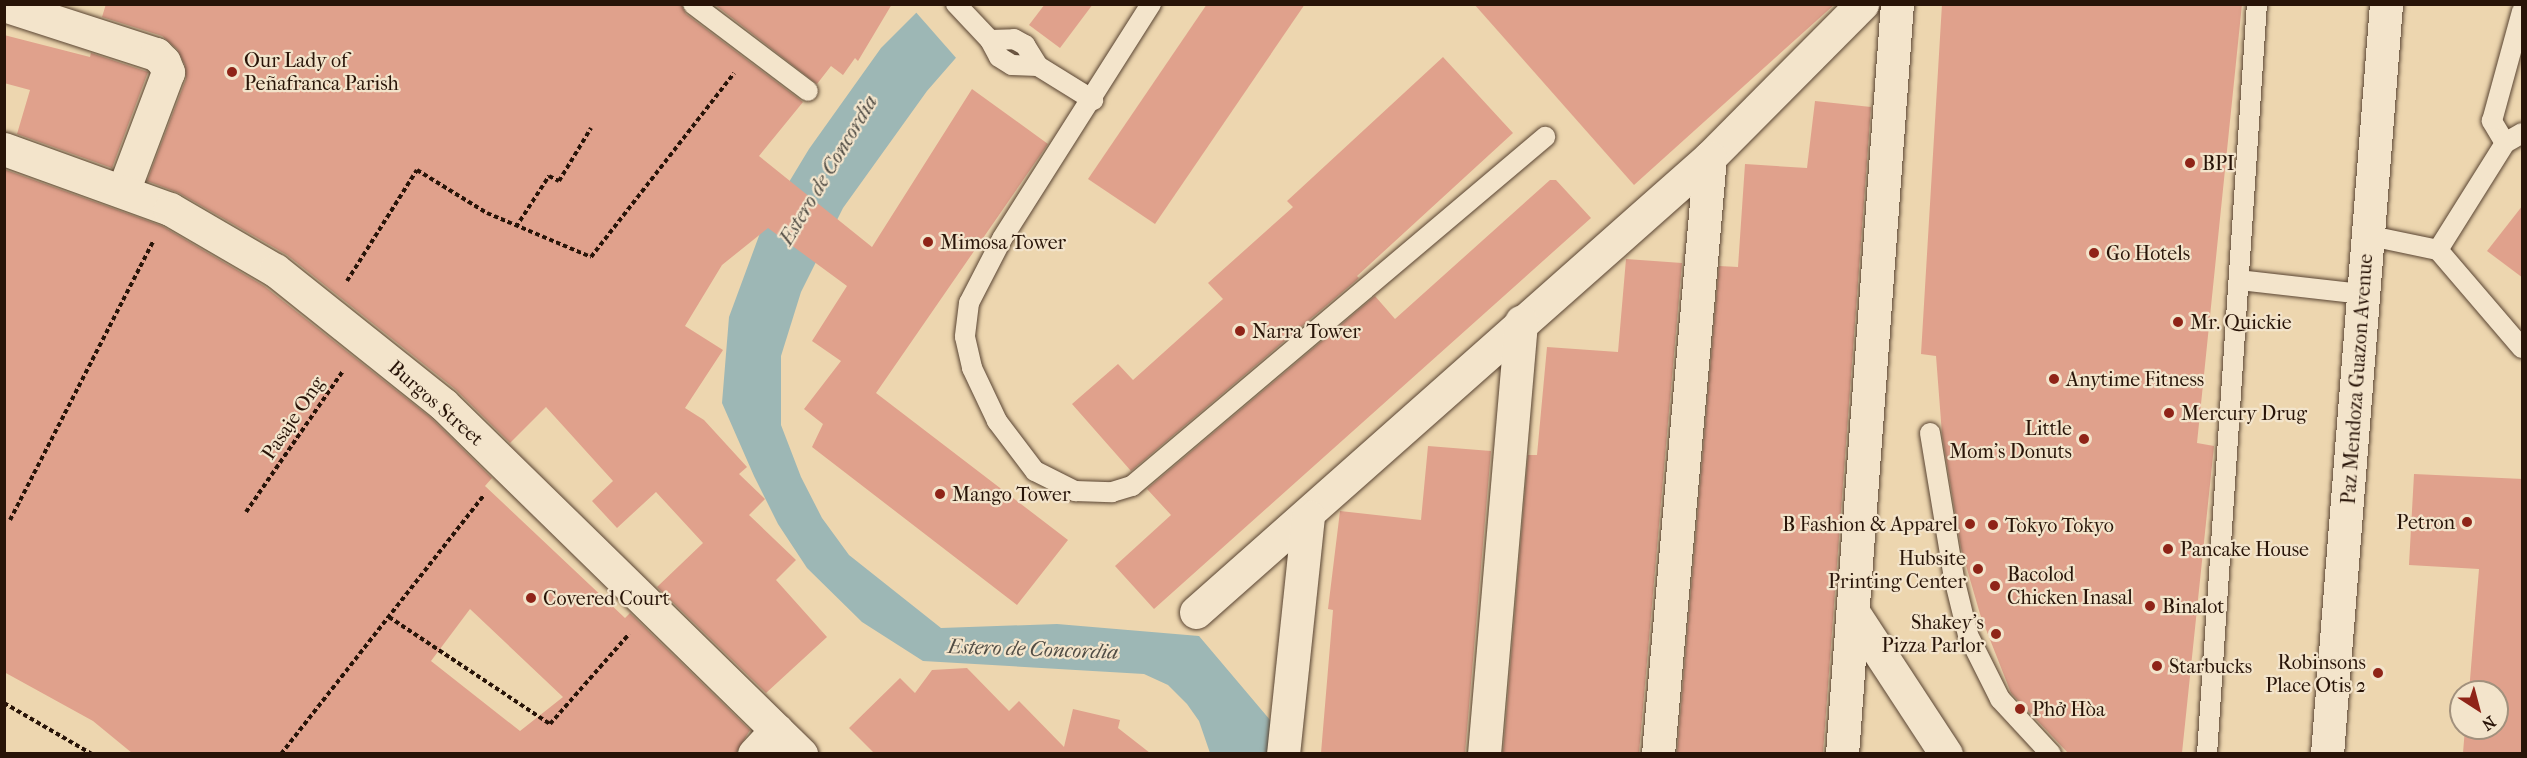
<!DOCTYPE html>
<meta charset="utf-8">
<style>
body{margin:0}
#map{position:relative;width:2527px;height:758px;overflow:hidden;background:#edd6af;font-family:"IM FELL French Canon",serif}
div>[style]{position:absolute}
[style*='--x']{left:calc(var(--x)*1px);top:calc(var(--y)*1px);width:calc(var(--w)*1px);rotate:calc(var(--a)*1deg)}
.water>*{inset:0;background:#9db7b5}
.pier>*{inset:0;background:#edd6af}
.building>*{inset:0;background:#e0a18c}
.path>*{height:4px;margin-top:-2px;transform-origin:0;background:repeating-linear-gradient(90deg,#281408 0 4.5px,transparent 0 7.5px)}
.roads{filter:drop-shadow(0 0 2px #594432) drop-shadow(0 0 2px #594432)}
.lane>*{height:20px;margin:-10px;padding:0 10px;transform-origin:10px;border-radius:10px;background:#f3e4cb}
.street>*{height:33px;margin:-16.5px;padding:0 16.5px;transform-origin:16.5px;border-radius:16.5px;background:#f3e4cb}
.secondary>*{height:33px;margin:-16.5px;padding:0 16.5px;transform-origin:16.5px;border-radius:16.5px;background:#f3e4cb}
.dots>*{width:16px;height:16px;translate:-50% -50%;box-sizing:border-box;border:3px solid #f3e4cb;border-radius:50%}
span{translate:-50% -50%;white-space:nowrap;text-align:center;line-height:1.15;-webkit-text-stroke:4.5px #f3e4cb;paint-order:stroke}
.poi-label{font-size:20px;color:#281408}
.left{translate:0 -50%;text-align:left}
.right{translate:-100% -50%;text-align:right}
.street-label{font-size:20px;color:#281408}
.water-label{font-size:21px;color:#514d45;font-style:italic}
.frame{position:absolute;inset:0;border:6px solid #281408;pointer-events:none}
.north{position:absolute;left:2449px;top:680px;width:60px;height:60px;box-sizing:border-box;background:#f3e4cb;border:2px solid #a2917d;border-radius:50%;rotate:144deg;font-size:16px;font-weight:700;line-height:24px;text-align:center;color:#281408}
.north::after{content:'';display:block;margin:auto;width:21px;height:27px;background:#8f2418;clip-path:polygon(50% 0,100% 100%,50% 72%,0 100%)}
</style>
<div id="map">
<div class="water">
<i style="clip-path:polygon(924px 5px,1002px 5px,927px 91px,843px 208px,801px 292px,781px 356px,781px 425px,801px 477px,822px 518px,849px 555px,941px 628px,1057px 624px,1199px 636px,1281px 733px,1279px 753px,1210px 753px,1199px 721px,1187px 704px,1168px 685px,1144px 674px,923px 661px,862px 622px,807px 568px,778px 524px,754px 476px,722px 403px,729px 317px,763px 225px,809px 149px,881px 48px)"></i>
</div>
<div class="pier">
<i style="clip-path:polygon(919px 4px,1000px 5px,1003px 8px,957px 59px,914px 10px)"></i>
</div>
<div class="building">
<i style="clip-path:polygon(106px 4px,681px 4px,686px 14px,803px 102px,759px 156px,872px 247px,972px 89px,1048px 144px,876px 393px,1068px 540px,1017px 605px,812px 447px,823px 424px,804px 409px,841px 361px,812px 341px,847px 286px,768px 228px,722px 265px,685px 326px,723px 350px,685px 408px,704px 420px,747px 467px,739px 474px,765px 499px,749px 515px,796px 560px,776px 580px,827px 637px,766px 693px,657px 587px,703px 543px,656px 492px,617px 528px,592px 501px,613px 481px,546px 407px,510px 443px,455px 389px,287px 255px,179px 193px,147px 181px,186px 79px,185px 65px,177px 49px,162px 36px,102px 17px)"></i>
<i style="clip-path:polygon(714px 4px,892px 4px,858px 61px,855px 58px,843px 75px,831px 66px,817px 84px)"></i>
<i style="clip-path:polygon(1045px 4px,1093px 4px,1060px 48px,1029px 25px)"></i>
<i style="clip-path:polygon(1207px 4px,1305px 4px,1155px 224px,1088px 179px)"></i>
<i style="clip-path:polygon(1474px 4px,1835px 4px,1634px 185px)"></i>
<i style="clip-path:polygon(1942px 4px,2242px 4px,2197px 443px,2214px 446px,2182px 753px,2068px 753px,2011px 693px,1980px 614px,1961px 548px,1942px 434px,1936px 356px,1921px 354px)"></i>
<i style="clip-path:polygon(4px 35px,90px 57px,91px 53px,148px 72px,112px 168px,17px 134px,30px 90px,4px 83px)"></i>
<i style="clip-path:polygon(1443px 57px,1513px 133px,1357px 276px,1359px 278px,1131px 471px,1072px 404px,1118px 364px,1133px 380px,1223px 299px,1208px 283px,1293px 207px,1287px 201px)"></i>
<i style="clip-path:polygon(1815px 101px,1871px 107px,1823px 753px,1677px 753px,1719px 266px,1738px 267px,1745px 164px,1807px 168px)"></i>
<i style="clip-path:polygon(evenodd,6px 170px,162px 226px,264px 286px,431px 418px,492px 478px,485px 486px,625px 618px,630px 613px,750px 730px,736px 753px,132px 753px,93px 721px,4px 672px,6px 170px,470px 609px,563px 697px,520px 731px,431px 661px,470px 609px)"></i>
<i style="clip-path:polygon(1550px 180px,1556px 180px,1591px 218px,1154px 609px,1115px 566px,1171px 515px,1147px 489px,1375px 296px,1395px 319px)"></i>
<i style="clip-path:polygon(2523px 205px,2523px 278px,2487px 251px)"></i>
<i style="clip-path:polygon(1626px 259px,1682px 263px,1639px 753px,1503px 753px,1528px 455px,1537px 455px,1547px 347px,1618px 352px)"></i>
<i style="clip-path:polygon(1428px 446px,1491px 451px,1465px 753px,1321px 753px,1333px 610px,1328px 609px,1340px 511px,1421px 520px)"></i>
<i style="clip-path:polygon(2414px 474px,2523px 479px,2523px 753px,2463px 753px,2465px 728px,2497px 728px,2497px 692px,2469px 692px,2479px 569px,2409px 565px)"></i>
<i style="clip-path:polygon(967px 668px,1009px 711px,1019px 701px,1064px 747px,1073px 709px,1120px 720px,1118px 728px,1150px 753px,874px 753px,849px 728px,900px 678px,915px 693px,932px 670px)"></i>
</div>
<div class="path">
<i style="--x:516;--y:227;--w:61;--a:-57.1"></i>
<i style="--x:549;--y:176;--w:11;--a:27"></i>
<i style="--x:559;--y:181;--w:62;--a:-58.9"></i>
<i style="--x:347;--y:281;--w:131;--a:-57.8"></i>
<i style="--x:417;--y:170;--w:82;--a:31.6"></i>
<i style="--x:487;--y:213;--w:113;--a:22.9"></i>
<i style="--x:591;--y:257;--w:233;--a:-52.1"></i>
<i style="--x:246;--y:512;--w:171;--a:-55.5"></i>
<i style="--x:10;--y:520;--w:313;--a:-62.8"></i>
<i style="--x:389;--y:617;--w:193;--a:33.6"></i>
<i style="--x:550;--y:724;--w:120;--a:-48.7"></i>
<i style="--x:4;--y:703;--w:102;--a:30.1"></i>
<i style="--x:281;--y:754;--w:329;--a:-51.9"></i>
</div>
<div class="roads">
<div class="lane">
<i style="--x:693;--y:4;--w:144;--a:37.1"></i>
<i style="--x:956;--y:4;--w:50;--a:46.6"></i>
<i style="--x:990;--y:40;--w:19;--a:62"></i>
<i style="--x:999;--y:57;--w:15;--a:32"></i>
<i style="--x:1012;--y:65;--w:26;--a:2"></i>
<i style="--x:1038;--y:66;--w:65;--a:31.7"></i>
<i style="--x:1151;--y:4;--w:278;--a:122.4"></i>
<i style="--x:1002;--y:239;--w:72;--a:117.3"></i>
<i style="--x:969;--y:303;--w:34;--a:97"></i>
<i style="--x:965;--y:337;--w:32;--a:77"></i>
<i style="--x:972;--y:368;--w:59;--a:64.7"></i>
<i style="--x:997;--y:421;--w:63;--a:52.8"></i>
<i style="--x:1035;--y:471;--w:45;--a:26.6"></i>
<i style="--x:1075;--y:491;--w:37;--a:2"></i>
<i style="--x:1112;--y:492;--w:21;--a:-17"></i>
<i style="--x:1132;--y:486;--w:541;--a:-40.2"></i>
<i style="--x:990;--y:40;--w:24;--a:-2"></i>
<i style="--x:1014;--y:39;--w:13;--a:29"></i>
<i style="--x:1025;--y:45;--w:25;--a:58"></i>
<i style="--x:2505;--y:143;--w:20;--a:-30"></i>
<i style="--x:2366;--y:235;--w:74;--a:11.8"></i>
<i style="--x:2438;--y:250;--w:129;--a:49.4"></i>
<i style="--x:2438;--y:250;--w:126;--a:-57.9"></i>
<i style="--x:2505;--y:143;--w:26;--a:-121"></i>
<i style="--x:2492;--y:121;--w:114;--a:-74.7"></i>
<i style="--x:2239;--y:280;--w:124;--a:6.5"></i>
<i style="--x:1930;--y:433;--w:147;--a:80.6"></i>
<i style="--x:1954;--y:578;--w:59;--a:76.2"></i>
<i style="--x:1968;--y:635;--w:72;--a:63.4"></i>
<i style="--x:2000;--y:699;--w:75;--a:47.2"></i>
<i style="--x:2207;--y:754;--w:752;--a:-86.19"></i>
</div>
<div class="street">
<i style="--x:4;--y:5;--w:160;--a:17.9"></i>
<i style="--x:156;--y:54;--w:11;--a:45"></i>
<i style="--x:164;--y:62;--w:11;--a:68"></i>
<i style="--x:168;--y:72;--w:127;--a:110.7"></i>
<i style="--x:4;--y:149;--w:177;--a:19.9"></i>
<i style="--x:170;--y:209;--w:121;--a:30.2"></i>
<i style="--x:275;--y:270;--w:215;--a:38.6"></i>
<i style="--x:443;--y:404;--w:501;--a:44.35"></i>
<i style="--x:1196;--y:612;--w:686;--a:-41.52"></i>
<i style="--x:1710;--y:157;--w:216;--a:-45.2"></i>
<i style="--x:1855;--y:615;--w:166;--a:56.8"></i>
<i style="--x:754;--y:754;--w:33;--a:-47"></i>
<i style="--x:1283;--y:754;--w:239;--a:-84"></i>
<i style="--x:1484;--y:754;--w:434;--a:-85.1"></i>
<i style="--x:1658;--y:754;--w:599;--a:-85.02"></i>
<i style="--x:1842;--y:754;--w:752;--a:-85.81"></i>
</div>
<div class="secondary">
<i style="--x:2327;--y:754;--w:752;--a:-85.5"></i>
</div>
</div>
<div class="dots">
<i style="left:232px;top:72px;background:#8f2418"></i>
<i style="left:2190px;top:163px;background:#8f2418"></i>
<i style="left:928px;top:242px;background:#8f2418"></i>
<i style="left:2094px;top:253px;background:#8f2418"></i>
<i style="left:2178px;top:322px;background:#8f2418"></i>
<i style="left:1240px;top:331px;background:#8f2418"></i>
<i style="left:2054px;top:379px;background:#8f2418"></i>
<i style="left:2169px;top:413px;background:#8f2418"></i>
<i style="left:2084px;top:439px;background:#8f2418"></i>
<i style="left:940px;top:494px;background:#8f2418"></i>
<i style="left:2467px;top:522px;background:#8f2418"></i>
<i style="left:1970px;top:524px;background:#8f2418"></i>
<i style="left:1993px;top:525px;background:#8f2418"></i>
<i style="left:2168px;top:549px;background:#8f2418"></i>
<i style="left:1978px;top:569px;background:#8f2418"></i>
<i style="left:1995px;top:586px;background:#8f2418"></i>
<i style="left:531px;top:598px;background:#8f2418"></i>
<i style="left:2150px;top:606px;background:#8f2418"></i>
<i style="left:1996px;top:634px;background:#8f2418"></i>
<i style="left:2157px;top:666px;background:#8f2418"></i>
<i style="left:2378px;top:673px;background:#8f2418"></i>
<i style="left:2020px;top:709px;background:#8f2418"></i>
</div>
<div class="poi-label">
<span class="left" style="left:244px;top:72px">Our Lady of<br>Peñafranca Parish</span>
<span class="left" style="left:2202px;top:163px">BPI</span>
<span class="left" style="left:940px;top:242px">Mimosa Tower</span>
<span class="left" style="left:2106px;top:253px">Go Hotels</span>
<span class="left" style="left:2190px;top:322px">Mr. Quickie</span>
<span class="left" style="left:1252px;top:331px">Narra Tower</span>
<span class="left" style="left:2066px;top:379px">Anytime Fitness</span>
<span class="left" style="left:2181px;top:413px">Mercury Drug</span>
<span class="right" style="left:2072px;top:440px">Little<br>Mom's Donuts</span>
<span class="left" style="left:952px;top:494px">Mango Tower</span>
<span class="right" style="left:2455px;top:522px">Petron</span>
<span class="right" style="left:1958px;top:524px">B Fashion &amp; Apparel</span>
<span class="left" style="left:2005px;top:525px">Tokyo Tokyo</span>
<span class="left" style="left:2180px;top:549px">Pancake House</span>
<span class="right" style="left:1966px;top:570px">Hubsite<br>Printing Center</span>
<span class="left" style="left:2007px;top:586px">Bacolod<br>Chicken Inasal</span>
<span class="left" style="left:543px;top:598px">Covered Court</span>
<span class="left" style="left:2162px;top:606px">Binalot</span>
<span class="right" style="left:1984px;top:634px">Shakey's<br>Pizza Parlor</span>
<span class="right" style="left:2366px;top:674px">Robinsons<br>Place Otis 2</span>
<span class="left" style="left:2169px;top:666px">Starbucks</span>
<span class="left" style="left:2032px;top:709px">Phở Hòa</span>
</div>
<div class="street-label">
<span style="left:2357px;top:379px;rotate:-86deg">Paz Mendoza Guazon Avenue</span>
<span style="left:436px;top:403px;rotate:41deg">Burgos Street</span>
<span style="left:293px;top:418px;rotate:-56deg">Pasaje Ong</span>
</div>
<div class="water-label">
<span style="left:828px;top:170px;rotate:-59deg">Estero de Concordia</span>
<span style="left:1033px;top:649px;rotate:2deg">Estero de Concordia</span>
</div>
<div class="frame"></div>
<div class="north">N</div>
</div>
